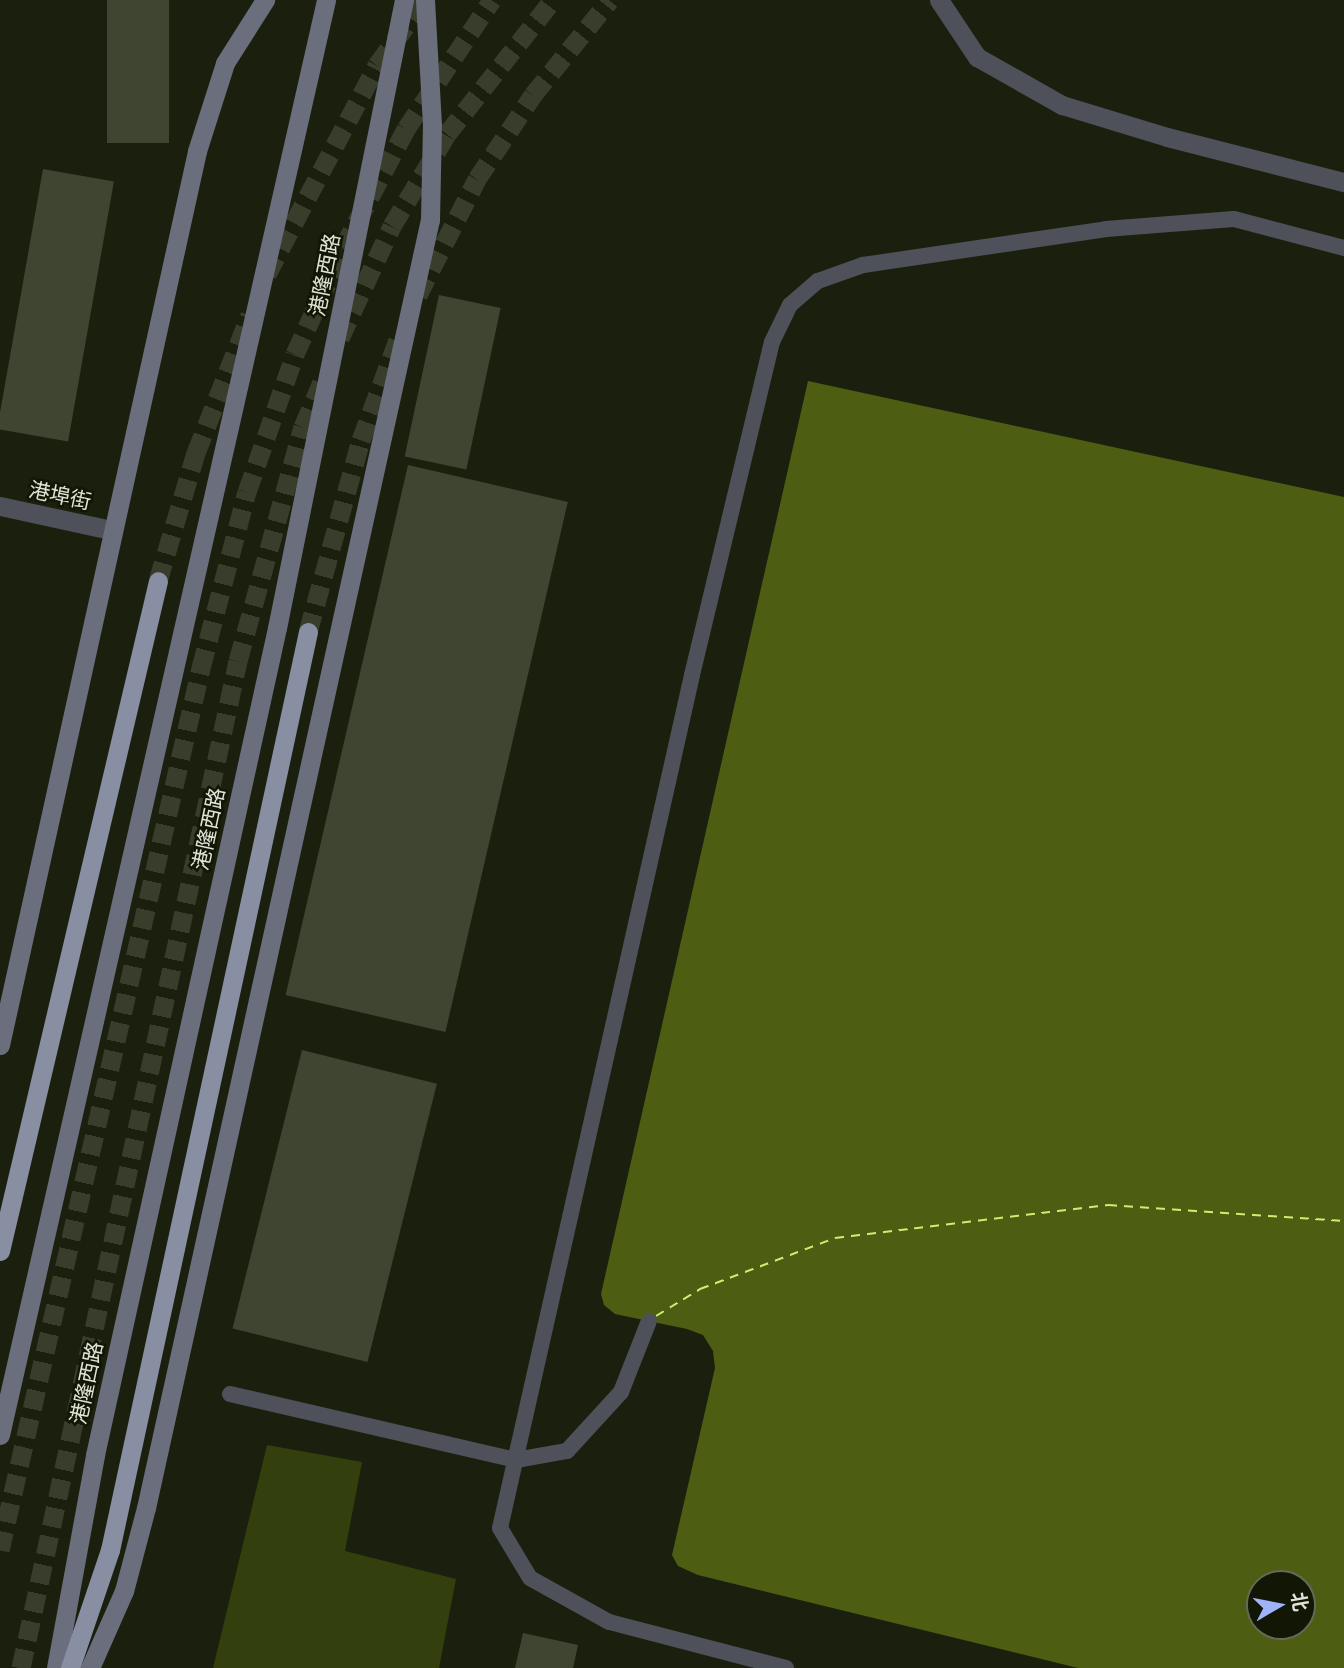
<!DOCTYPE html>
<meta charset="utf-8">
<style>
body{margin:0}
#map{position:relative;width:1344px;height:1668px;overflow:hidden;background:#1b200e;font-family:"PT Sans Narrow","Noto Sans SC",sans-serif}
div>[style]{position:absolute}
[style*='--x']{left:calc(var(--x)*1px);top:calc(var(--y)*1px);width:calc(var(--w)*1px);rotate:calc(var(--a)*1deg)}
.green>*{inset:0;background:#333f0c}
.water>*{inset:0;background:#4d5e13}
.pier>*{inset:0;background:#1b200e;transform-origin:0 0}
.ferry>*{height:2px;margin-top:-1px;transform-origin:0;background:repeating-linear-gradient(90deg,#ceee73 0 9px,transparent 0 16px)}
.building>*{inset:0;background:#3f4531;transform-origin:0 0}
.trunk-tunnel>*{height:19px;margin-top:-9.5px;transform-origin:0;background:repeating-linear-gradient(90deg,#393d2c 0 19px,transparent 0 29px)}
.service>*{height:16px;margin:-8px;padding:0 8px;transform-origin:8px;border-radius:8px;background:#4f515a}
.minor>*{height:19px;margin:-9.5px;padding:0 9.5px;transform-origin:9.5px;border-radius:9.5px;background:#4f515a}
.secondary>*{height:19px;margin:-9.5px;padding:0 9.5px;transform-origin:9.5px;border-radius:9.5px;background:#6a6e7d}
.trunk>*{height:19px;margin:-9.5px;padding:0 9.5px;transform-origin:9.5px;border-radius:9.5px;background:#888fa3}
span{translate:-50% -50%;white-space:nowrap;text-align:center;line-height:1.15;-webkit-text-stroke:5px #121705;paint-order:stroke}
.street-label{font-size:21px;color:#e0e4d8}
.north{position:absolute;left:1246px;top:1570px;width:70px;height:70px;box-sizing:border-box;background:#121705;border:2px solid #646959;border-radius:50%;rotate:80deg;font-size:19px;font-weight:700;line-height:28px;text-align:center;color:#e0e4d8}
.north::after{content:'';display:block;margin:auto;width:24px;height:32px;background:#9fb3fd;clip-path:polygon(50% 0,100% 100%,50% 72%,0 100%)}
</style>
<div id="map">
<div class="green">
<i style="clip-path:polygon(267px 1445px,362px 1462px,345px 1551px,456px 1579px,439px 1668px,213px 1668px)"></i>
</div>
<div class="water">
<i style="clip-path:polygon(evenodd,808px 381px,1344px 497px,1344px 1668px,1078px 1668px,698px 1575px,678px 1566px,672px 1555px,715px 1368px,713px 1351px,703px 1335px,687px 1329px,615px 1314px,604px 1305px,601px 1294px,808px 381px,1260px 1584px,1302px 1584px,1302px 1626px,1260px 1626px,1260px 1584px)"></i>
</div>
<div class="pier">
<i style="left:800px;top:389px;width:12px;height:927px;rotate:85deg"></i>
</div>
<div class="ferry">
<i style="--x:656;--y:1316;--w:52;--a:-31.5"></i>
<i style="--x:700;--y:1289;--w:144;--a:-20.7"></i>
<i style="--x:835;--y:1238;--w:275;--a:-6.9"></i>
<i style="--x:1108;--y:1205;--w:237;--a:3.9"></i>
</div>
<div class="building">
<i style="left:107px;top:0;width:62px;height:143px"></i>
<i style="left:43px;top:169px;width:72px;height:264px;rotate:10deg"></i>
<i style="left:439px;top:295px;width:63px;height:165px;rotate:12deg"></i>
<i style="left:408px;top:465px;width:164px;height:544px;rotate:13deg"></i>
<i style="left:302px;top:1050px;width:139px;height:287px;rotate:14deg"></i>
<i style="clip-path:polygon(523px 1633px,578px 1645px,573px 1668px,515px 1668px)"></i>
</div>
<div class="trunk-tunnel">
<i style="--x:267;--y:274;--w:236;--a:-62.2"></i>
<i style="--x:377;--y:65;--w:81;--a:-53.6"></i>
<i style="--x:418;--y:295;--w:130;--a:-63"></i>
<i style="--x:477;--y:179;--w:101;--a:-56.3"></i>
<i style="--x:533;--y:95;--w:122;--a:-51"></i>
<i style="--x:340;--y:338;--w:123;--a:-65.1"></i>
<i style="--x:392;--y:226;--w:107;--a:-59.1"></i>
<i style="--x:447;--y:134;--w:171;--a:-51.7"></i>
<i style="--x:158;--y:581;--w:134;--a:-73.5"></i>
<i style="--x:196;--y:453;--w:148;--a:-68.6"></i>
<i style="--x:308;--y:632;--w:199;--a:-74.6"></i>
<i style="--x:361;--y:440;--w:115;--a:-69.7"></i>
<i style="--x:0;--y:1550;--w:905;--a:-77.16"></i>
<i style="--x:201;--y:668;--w:182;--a:-75.4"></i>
<i style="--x:247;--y:492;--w:146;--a:-70.8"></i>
<i style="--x:295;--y:354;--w:116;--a:-65.6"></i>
<i style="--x:343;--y:248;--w:135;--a:-62.1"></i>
<i style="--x:406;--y:129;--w:155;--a:-56.3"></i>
<i style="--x:21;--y:1668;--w:1030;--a:-77.84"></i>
<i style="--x:238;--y:661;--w:243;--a:-74.5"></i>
<i style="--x:303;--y:427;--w:49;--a:-67.1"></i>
</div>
<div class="service">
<i style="--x:230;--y:1394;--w:294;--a:13"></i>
<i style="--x:516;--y:1460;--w:52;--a:-10"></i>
<i style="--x:567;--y:1451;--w:80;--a:-47.5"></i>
<i style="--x:621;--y:1392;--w:76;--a:-68.5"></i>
<i style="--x:786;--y:1668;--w:183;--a:-165.4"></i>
<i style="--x:609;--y:1622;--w:90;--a:-150.9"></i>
<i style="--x:530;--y:1578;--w:58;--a:-121"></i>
<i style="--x:500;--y:1528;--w:874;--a:-77.31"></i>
<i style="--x:692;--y:675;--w:342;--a:-76.5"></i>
<i style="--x:772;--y:342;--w:41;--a:-64.1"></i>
<i style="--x:790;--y:305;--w:37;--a:-41"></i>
<i style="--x:818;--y:281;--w:48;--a:-19.6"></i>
<i style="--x:863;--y:265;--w:246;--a:-8.4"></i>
<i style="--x:1106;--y:229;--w:128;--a:-4.5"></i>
<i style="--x:1234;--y:219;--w:114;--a:14.8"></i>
</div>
<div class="minor">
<i style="--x:939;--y:0;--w:69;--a:56.3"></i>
<i style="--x:977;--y:57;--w:98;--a:29.5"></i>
<i style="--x:1062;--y:105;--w:110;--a:16.9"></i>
<i style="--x:1167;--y:137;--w:183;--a:14.3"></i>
<i style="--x:0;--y:506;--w:114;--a:12.2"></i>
</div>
<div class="secondary">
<i style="--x:0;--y:1045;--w:915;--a:-77.57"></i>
<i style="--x:197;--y:151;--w:92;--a:-72.3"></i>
<i style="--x:225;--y:63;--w:75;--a:-57.6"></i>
<i style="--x:0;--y:1435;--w:1472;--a:-77.2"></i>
<i style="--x:56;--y:1668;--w:217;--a:-79.6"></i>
<i style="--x:95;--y:1455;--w:847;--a:-77.59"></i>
<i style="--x:277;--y:628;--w:641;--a:-78.57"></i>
<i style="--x:90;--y:1668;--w:84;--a:-66.2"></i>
<i style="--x:124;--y:1591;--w:86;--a:-75.2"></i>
<i style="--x:146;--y:1508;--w:1319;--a:-77.57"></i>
<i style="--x:430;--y:220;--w:95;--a:-88.8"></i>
<i style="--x:432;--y:125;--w:125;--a:-93.2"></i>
</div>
<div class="trunk">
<i style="--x:0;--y:1251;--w:688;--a:-76.73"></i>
<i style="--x:70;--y:1668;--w:125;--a:-71.3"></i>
<i style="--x:110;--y:1550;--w:939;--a:-77.83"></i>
</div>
<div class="street-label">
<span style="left:325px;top:275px;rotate:-79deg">港隆西路</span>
<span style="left:60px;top:496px;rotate:12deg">港埠街</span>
<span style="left:209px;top:829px;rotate:-78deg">港隆西路</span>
<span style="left:87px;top:1383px;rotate:-78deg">港隆西路</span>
</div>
<div class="north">北</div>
</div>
